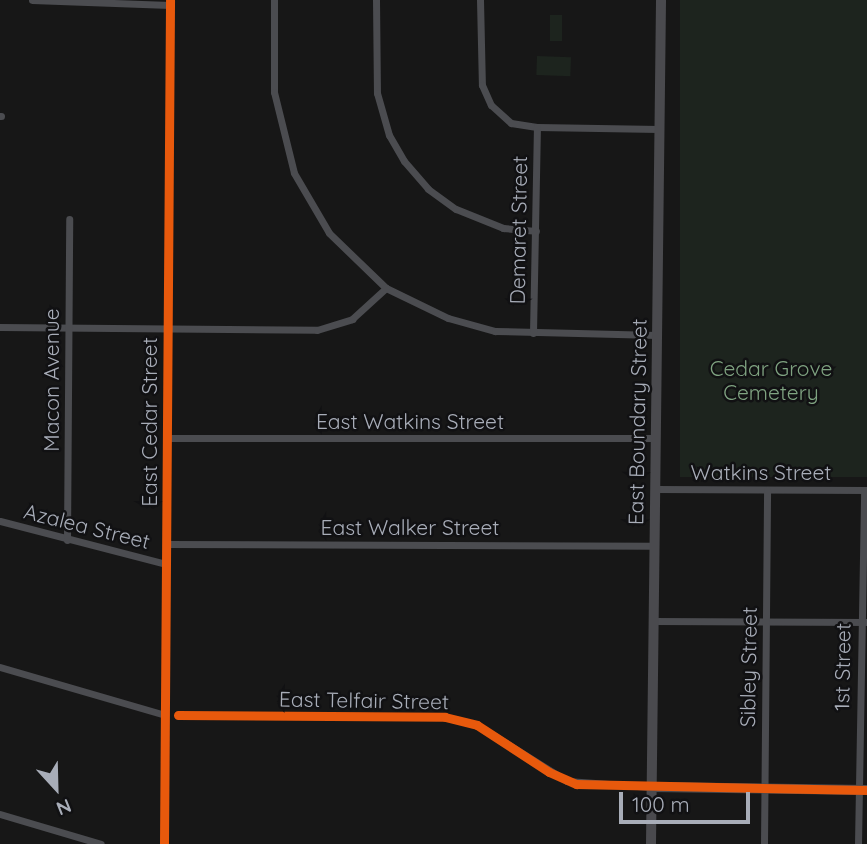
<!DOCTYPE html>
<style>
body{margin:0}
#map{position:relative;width:867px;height:844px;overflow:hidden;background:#171717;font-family:Quicksand,sans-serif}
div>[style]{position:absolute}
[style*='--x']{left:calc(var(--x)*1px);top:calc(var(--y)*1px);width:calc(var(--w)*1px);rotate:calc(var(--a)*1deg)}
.green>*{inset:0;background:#1d241e;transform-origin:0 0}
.street>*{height:7px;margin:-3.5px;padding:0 3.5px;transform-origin:3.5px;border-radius:3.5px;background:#4b4c50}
.secondary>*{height:10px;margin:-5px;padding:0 5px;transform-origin:5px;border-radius:5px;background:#4a4a4e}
.cycleway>*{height:9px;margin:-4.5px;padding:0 4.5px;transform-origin:4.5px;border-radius:4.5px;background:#e8590c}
span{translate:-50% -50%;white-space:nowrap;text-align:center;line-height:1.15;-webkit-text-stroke:5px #111113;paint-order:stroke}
.street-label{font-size:21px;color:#a8adb8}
.park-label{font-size:21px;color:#7fa381}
.north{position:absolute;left:21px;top:753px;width:70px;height:70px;-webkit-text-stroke:5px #111113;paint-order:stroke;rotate:158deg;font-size:19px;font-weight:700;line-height:28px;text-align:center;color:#a8adb8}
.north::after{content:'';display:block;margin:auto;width:24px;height:32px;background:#a8adb8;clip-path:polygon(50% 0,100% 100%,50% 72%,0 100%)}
.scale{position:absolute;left:619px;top:792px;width:131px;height:32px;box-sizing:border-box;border:4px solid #a8adb8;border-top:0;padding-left:9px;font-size:21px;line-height:24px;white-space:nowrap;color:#a8adb8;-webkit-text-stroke:5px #111113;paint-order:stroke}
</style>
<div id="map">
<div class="green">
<i style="left:680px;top:0;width:187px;height:477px"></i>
<i style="left:550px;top:15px;width:12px;height:26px"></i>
<i style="left:537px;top:56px;width:34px;height:19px;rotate:2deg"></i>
</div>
<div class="street">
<i style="--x:32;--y:0;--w:138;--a:2.1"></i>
<i style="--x:274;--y:0;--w:92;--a:90"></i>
<i style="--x:274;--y:92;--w:83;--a:76.1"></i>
<i style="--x:294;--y:173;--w:69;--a:59.7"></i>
<i style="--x:329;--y:233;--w:79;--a:44"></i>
<i style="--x:386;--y:288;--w:69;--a:25.8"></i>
<i style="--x:448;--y:318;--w:49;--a:15.5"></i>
<i style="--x:495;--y:331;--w:162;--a:1.4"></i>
<i style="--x:376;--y:0;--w:93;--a:89.4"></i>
<i style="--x:377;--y:93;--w:44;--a:74.1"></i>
<i style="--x:389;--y:135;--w:30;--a:60"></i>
<i style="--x:404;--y:161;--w:37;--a:49"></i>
<i style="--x:428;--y:189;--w:34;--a:36"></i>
<i style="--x:456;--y:209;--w:51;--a:22"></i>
<i style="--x:503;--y:228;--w:33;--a:5"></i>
<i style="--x:480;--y:0;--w:85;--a:88.7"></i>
<i style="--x:482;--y:85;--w:22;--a:66"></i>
<i style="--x:491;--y:105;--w:27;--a:42"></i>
<i style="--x:511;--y:123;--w:26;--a:9"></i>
<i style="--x:537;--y:127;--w:122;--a:0.9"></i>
<i style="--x:0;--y:116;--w:1;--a:0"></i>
<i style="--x:0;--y:327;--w:317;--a:0.5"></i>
<i style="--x:317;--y:330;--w:37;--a:-17"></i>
<i style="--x:352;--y:319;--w:46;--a:-42.4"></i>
<i style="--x:533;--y:333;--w:206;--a:-88.9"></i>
<i style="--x:166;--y:438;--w:489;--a:0"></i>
<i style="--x:655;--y:489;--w:212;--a:0.3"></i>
<i style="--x:0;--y:521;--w:171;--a:14.5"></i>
<i style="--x:67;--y:540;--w:321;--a:-89.6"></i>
<i style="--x:166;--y:544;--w:488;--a:0.2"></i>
<i style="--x:653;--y:621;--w:214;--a:0.3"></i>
<i style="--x:0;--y:667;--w:172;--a:16.2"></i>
<i style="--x:178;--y:715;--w:267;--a:0.4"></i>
<i style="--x:445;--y:717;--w:33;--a:14"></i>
<i style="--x:477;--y:725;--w:106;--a:31.9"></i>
<i style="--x:567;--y:781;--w:84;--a:4.1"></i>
<i style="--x:0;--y:814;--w:105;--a:16.5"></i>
<i style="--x:164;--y:844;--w:844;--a:-89.59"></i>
<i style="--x:764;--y:844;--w:354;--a:-89.5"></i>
<i style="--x:858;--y:844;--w:354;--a:-89"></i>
</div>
<div class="secondary">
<i style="--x:651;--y:787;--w:216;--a:0.8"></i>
<i style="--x:651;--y:844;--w:844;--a:-89.32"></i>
</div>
<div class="cycleway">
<i style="--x:178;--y:715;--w:267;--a:0.4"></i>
<i style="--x:445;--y:717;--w:33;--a:14"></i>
<i style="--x:477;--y:725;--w:86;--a:33.1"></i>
<i style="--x:549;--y:772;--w:30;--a:24"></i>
<i style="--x:576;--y:784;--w:291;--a:1.2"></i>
<i style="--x:164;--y:844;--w:844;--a:-89.59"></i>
</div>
<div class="street-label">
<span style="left:518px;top:230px;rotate:-89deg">Demaret Street</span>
<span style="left:51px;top:380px;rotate:-90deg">Macon Avenue</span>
<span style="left:410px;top:421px">East Watkins Street</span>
<span style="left:149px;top:422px;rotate:-90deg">East Cedar Street</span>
<span style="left:637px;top:422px;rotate:-89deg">East Boundary Street</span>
<span style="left:761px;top:472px">Watkins Street</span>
<span style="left:87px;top:526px;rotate:14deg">Azalea Street</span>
<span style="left:410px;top:527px">East Walker Street</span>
<span style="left:748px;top:667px;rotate:-89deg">Sibley Street</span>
<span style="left:842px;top:667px;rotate:-89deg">1st Street</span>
<span style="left:364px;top:700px;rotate:1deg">East Telfair Street</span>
</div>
<div class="park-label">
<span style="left:771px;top:380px">Cedar Grove<br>Cemetery</span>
</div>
<div class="north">N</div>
<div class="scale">100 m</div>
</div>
